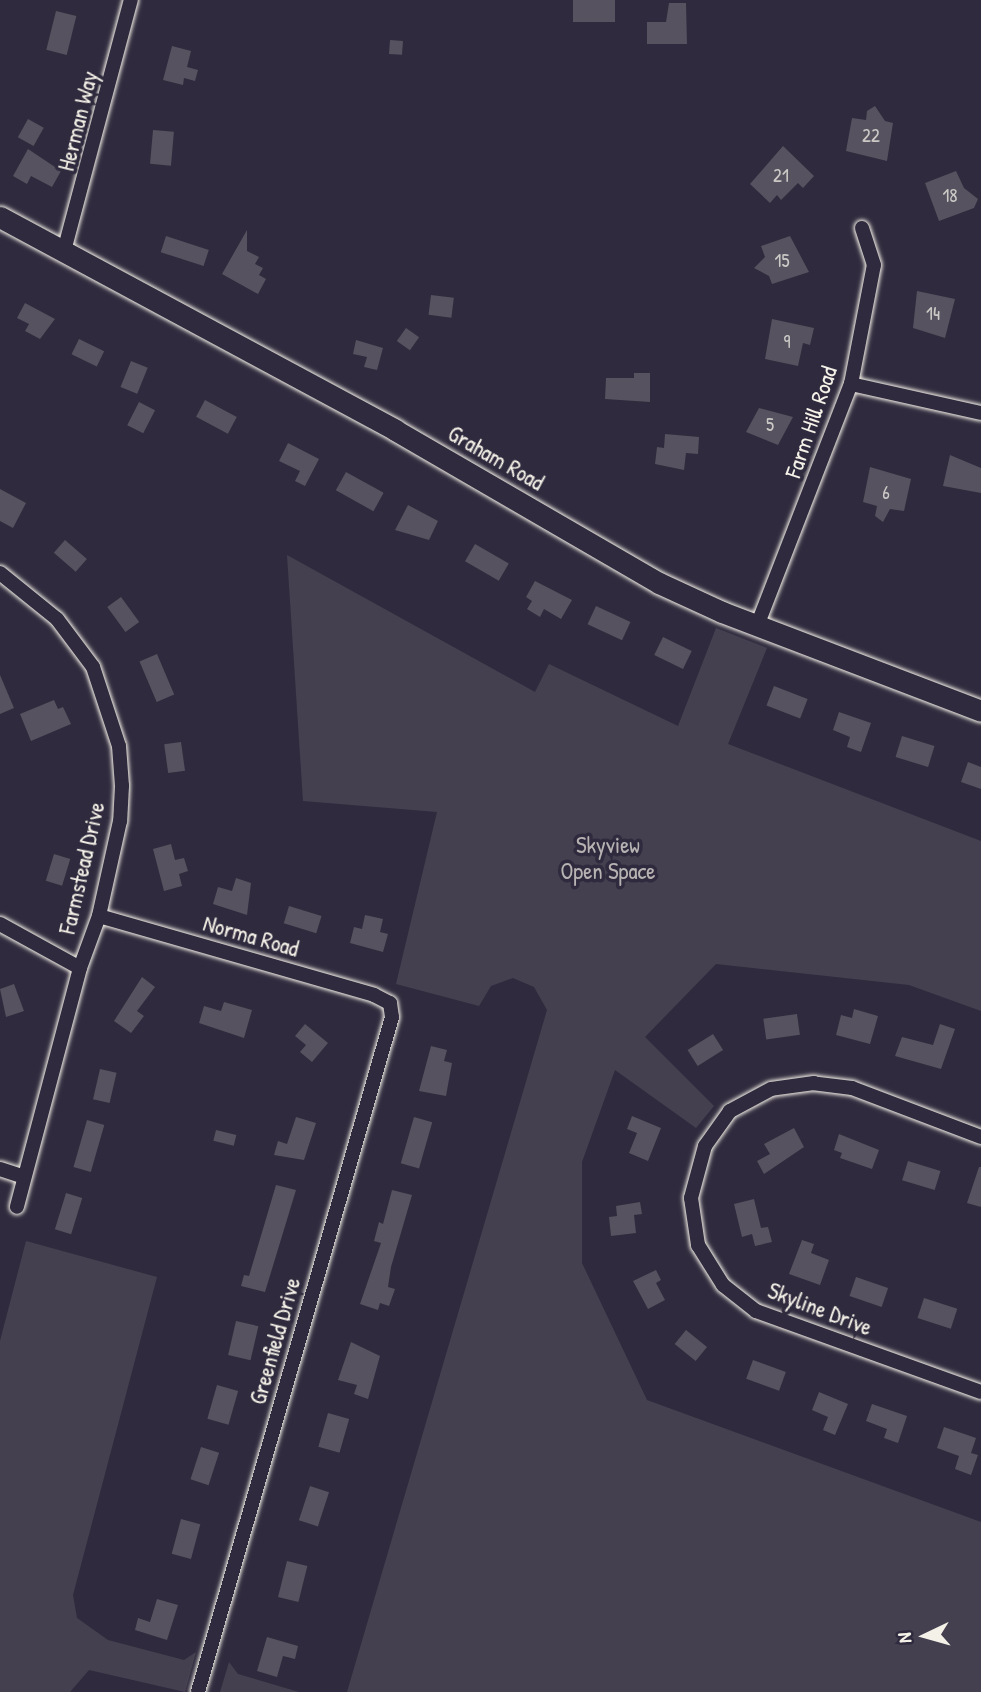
<!DOCTYPE html>
<style>
body{margin:0}
#map{position:relative;width:981px;height:1692px;overflow:hidden;background:#2f2a3d;font-family:"Patrick Hand",sans-serif}
div>[style]{position:absolute}
[style*='--x']{left:calc(var(--x)*1px);top:calc(var(--y)*1px);width:calc(var(--w)*1px);rotate:calc(var(--a)*1deg)}
.green>*{inset:0;background:#454050}
.building>*{inset:0;background:#56525f;transform-origin:0 0}
.roads{filter:drop-shadow(0 0 2px #f4f1e8) drop-shadow(0 0 2px #f4f1e8)}
.street>*{height:14px;margin:-7px;padding:0 7px;transform-origin:7px;border-radius:7px;background:#2f2a3d}
.secondary>*{height:21px;margin:-10.5px;padding:0 10.5px;transform-origin:10.5px;border-radius:10.5px;background:#2f2a3d}
span{translate:-50% -50%;white-space:nowrap;text-align:center;line-height:1.15;-webkit-text-stroke:7px #2f2a3d;paint-order:stroke}
.number-label{font-size:19px;color:#ccc9c6}
.number-label span{-webkit-text-stroke-width:0}
.street-label{font-size:23px;color:#f4f1e8}
.park-label{font-size:23px;color:#b7b3b3}
.north{position:absolute;left:890px;top:1601px;width:70px;height:70px;-webkit-text-stroke:5px #2f2a3d;paint-order:stroke;rotate:265deg;font-size:19px;font-weight:700;line-height:28px;text-align:center;color:#f4f1e8}
.north::after{content:'';display:block;margin:auto;width:24px;height:32px;background:#f4f1e8;clip-path:polygon(50% 0,100% 100%,50% 72%,0 100%)}
</style>
<div id="map">
<div class="green">
<i style="clip-path:polygon(287px 555px,535px 692px,549px 664px,678px 726px,716px 628px,767px 648px,728px 744px,981px 841px,981px 1011px,909px 985px,716px 964px,645px 1037px,714px 1106px,696px 1128px,615px 1070px,582px 1162px,582px 1263px,647px 1400px,981px 1522px,981px 1692px,347px 1692px,547px 1010px,534px 987px,513px 978px,491px 986px,479px 1006px,396px 984px,437px 812px,303px 801px)"></i>
<i style="clip-path:polygon(26px 1241px,157px 1277px,73px 1595px,77px 1618px,108px 1640px,184px 1660px,196px 1652px,185px 1692px,89px 1670px,70px 1692px,0 1692px,0 1341px)"></i>
<i style="clip-path:polygon(229px 1662px,238px 1674px,299px 1692px,220px 1692px)"></i>
</div>
<div class="building">
<i style="left:573px;top:0;width:42px;height:22px"></i>
<i style="clip-path:polygon(669px 3px,686px 3px,687px 44px,647px 44px,647px 22px,666px 22px)"></i>
<i style="left:56px;top:11px;width:21px;height:40px;rotate:14deg"></i>
<i style="left:390px;top:40px;width:13px;height:14px;rotate:4deg"></i>
<i style="clip-path:polygon(172px 46px,191px 51px,187px 67px,198px 70px,195px 81px,184px 78px,183px 85px,163px 80px)"></i>
<i style="clip-path:polygon(875px 106px,885px 121px,893px 123px,887px 161px,846px 151px,852px 118px,866px 120px,867px 111px)"></i>
<i style="left:28px;top:119px;width:18px;height:21px;rotate:29deg"></i>
<i style="left:153px;top:130px;width:21px;height:34px;rotate:5deg"></i>
<i style="clip-path:polygon(783px 146px,814px 176px,803px 188px,798px 183px,781px 200px,777px 195px,770px 203px,750px 184px)"></i>
<i style="clip-path:polygon(28px 149px,61px 171px,52px 187px,31px 176px,27px 184px,13px 176px)"></i>
<i style="clip-path:polygon(956px 171px,964px 188px,978px 199px,974px 208px,939px 221px,925px 183px)"></i>
<i style="clip-path:polygon(247px 230px,247px 251px,259px 257px,255px 264px,263px 268px,259px 275px,266px 279px,258px 294px,222px 274px)"></i>
<i style="left:166px;top:236px;width:45px;height:17px;rotate:18deg"></i>
<i style="clip-path:polygon(790px 236px,809px 272px,772px 284px,769px 276px,754px 268px,765px 257px,761px 246px)"></i>
<i style="clip-path:polygon(917px 291px,955px 299px,945px 338px,913px 328px)"></i>
<i style="left:431px;top:295px;width:23px;height:20px;rotate:7deg"></i>
<i style="clip-path:polygon(25px 303px,55px 319px,40px 339px,25px 331px,29px 324px,17px 318px)"></i>
<i style="clip-path:polygon(772px 319px,814px 328px,810px 345px,803px 343px,798px 366px,765px 359px)"></i>
<i style="left:406px;top:328px;width:16px;height:16px;rotate:35deg"></i>
<i style="left:79px;top:339px;width:28px;height:17px;rotate:26deg"></i>
<i style="clip-path:polygon(356px 340px,383px 348px,377px 370px,364px 367px,367px 357px,353px 354px)"></i>
<i style="left:131px;top:361px;width:18px;height:28px;rotate:22deg"></i>
<i style="clip-path:polygon(634px 373px,650px 373px,650px 402px,605px 399px,606px 378px,634px 378px)"></i>
<i style="left:205px;top:400px;width:36px;height:19px;rotate:28deg"></i>
<i style="left:139px;top:402px;width:18px;height:26px;rotate:27deg"></i>
<i style="clip-path:polygon(759px 408px,793px 417px,778px 445px,746px 432px)"></i>
<i style="clip-path:polygon(665px 434px,699px 437px,698px 454px,686px 453px,684px 470px,655px 464px,657px 447px,664px 448px)"></i>
<i style="clip-path:polygon(288px 443px,319px 459px,305px 486px,295px 481px,300px 471px,279px 461px)"></i>
<i style="clip-path:polygon(950px 455px,981px 468px,981px 493px,943px 486px)"></i>
<i style="clip-path:polygon(870px 467px,911px 479px,904px 511px,890px 509px,883px 522px,875px 516px,877px 506px,863px 502px)"></i>
<i style="left:346px;top:472px;width:43px;height:21px;rotate:29deg"></i>
<i style="clip-path:polygon(0 489px,26px 503px,13px 528px,0 521px)"></i>
<i style="clip-path:polygon(408px 505px,438px 521px,429px 540px,395px 530px)"></i>
<i style="left:65px;top:540px;width:29px;height:17px;rotate:41deg"></i>
<i style="left:475px;top:544px;width:39px;height:20px;rotate:30deg"></i>
<i style="clip-path:polygon(535px 581px,572px 600px,561px 619px,544px 609px,540px 617px,527px 609px,532px 601px,526px 597px)"></i>
<i style="left:121px;top:597px;width:31px;height:17px;rotate:54deg"></i>
<i style="left:596px;top:606px;width:38px;height:20px;rotate:25deg"></i>
<i style="left:663px;top:637px;width:32px;height:20px;rotate:26deg"></i>
<i style="left:157px;top:654px;width:44px;height:19px;rotate:67deg"></i>
<i style="clip-path:polygon(0 675px,14px 708px,0 714px)"></i>
<i style="left:774px;top:686px;width:36px;height:21px;rotate:21deg"></i>
<i style="clip-path:polygon(54px 700px,58px 709px,63px 707px,71px 724px,31px 741px,20px 714px)"></i>
<i style="clip-path:polygon(839px 712px,871px 723px,861px 752px,847px 747px,850px 737px,833px 730px)"></i>
<i style="left:902px;top:736px;width:34px;height:22px;rotate:17deg"></i>
<i style="left:181px;top:742px;width:29px;height:17px;rotate:82deg"></i>
<i style="clip-path:polygon(968px 762px,981px 767px,981px 789px,961px 782px)"></i>
<i style="clip-path:polygon(171px 844px,175px 860px,184px 858px,188px 871px,179px 874px,182px 886px,164px 891px,153px 849px)"></i>
<i style="left:54px;top:854px;width:17px;height:28px;rotate:17deg"></i>
<i style="clip-path:polygon(236px 878px,251px 883px,247px 915px,213px 904px,218px 887px,232px 891px)"></i>
<i style="left:289px;top:906px;width:34px;height:18px;rotate:17deg"></i>
<i style="clip-path:polygon(365px 915px,383px 919px,380px 932px,388px 934px,383px 952px,350px 943px,354px 927px,362px 929px)"></i>
<i style="clip-path:polygon(142px 977px,155px 987px,137px 1011px,144px 1016px,131px 1033px,114px 1021px)"></i>
<i style="clip-path:polygon(14px 984px,24px 1011px,6px 1017px,0 989px)"></i>
<i style="clip-path:polygon(224px 1002px,252px 1010px,244px 1038px,199px 1023px,204px 1006px,221px 1011px)"></i>
<i style="clip-path:polygon(854px 1009px,878px 1016px,870px 1044px,836px 1035px,841px 1015px,852px 1018px)"></i>
<i style="left:797px;top:1014px;width:21px;height:34px;rotate:82deg"></i>
<i style="clip-path:polygon(305px 1024px,328px 1043px,312px 1062px,300px 1052px,306px 1045px,295px 1036px)"></i>
<i style="clip-path:polygon(940px 1024px,955px 1029px,941px 1069px,895px 1056px,902px 1037px,933px 1045px)"></i>
<i style="left:713px;top:1034px;width:19px;height:30px;rotate:58deg"></i>
<i style="clip-path:polygon(431px 1046px,447px 1050px,444px 1061px,452px 1063px,446px 1096px,419px 1091px)"></i>
<i style="left:100px;top:1069px;width:17px;height:31px;rotate:13deg"></i>
<i style="clip-path:polygon(632px 1116px,661px 1128px,648px 1161px,629px 1153px,637px 1133px,627px 1129px)"></i>
<i style="clip-path:polygon(296px 1117px,316px 1123px,304px 1160px,274px 1155px,278px 1141px,287px 1144px)"></i>
<i style="left:414px;top:1117px;width:19px;height:48px;rotate:16deg"></i>
<i style="left:87px;top:1120px;width:18px;height:49px;rotate:16deg"></i>
<i style="clip-path:polygon(794px 1128px,804px 1147px,764px 1174px,757px 1161px,770px 1154px,764px 1144px)"></i>
<i style="left:216px;top:1130px;width:21px;height:11px;rotate:14deg"></i>
<i style="clip-path:polygon(839px 1134px,879px 1150px,872px 1169px,840px 1158px,842px 1153px,834px 1150px)"></i>
<i style="left:908px;top:1161px;width:34px;height:20px;rotate:17deg"></i>
<i style="clip-path:polygon(979px 1167px,981px 1167px,981px 1207px,967px 1203px)"></i>
<i style="clip-path:polygon(276px 1185px,296px 1190px,265px 1292px,241px 1286px,244px 1275px,249px 1276px)"></i>
<i style="clip-path:polygon(392px 1190px,412px 1195px,391px 1267px,388px 1287px,395px 1289px,389px 1306px,380px 1303px,378px 1310px,360px 1304px,381px 1243px,374px 1241px,379px 1222px,383px 1224px)"></i>
<i style="left:66px;top:1193px;width:17px;height:38px;rotate:17deg"></i>
<i style="clip-path:polygon(754px 1199px,761px 1228px,768px 1227px,772px 1242px,755px 1246px,752px 1234px,742px 1237px,734px 1204px)"></i>
<i style="clip-path:polygon(640px 1202px,642px 1214px,634px 1215px,636px 1233px,611px 1236px,609px 1217px,617px 1216px,616px 1206px)"></i>
<i style="clip-path:polygon(802px 1240px,814px 1244px,811px 1253px,829px 1260px,820px 1285px,789px 1274px)"></i>
<i style="clip-path:polygon(656px 1270px,661px 1280px,656px 1283px,665px 1300px,648px 1309px,633px 1281px)"></i>
<i style="left:856px;top:1277px;width:34px;height:20px;rotate:19deg"></i>
<i style="left:924px;top:1298px;width:35px;height:21px;rotate:18deg"></i>
<i style="left:236px;top:1321px;width:23px;height:35px;rotate:13deg"></i>
<i style="left:686px;top:1330px;width:27px;height:18px;rotate:39deg"></i>
<i style="clip-path:polygon(351px 1342px,380px 1356px,368px 1399px,354px 1394px,357px 1385px,338px 1380px)"></i>
<i style="left:753px;top:1360px;width:35px;height:20px;rotate:20deg"></i>
<i style="left:217px;top:1385px;width:22px;height:35px;rotate:16deg"></i>
<i style="clip-path:polygon(819px 1392px,848px 1404px,835px 1435px,823px 1430px,828px 1417px,812px 1410px)"></i>
<i style="clip-path:polygon(872px 1404px,907px 1416px,898px 1443px,884px 1438px,887px 1429px,866px 1421px)"></i>
<i style="left:328px;top:1413px;width:22px;height:35px;rotate:16deg"></i>
<i style="clip-path:polygon(944px 1427px,976px 1438px,971px 1453px,978px 1455px,971px 1475px,955px 1469px,959px 1456px,937px 1448px)"></i>
<i style="left:201px;top:1447px;width:19px;height:34px;rotate:18deg"></i>
<i style="left:310px;top:1486px;width:20px;height:36px;rotate:18deg"></i>
<i style="left:181px;top:1519px;width:20px;height:36px;rotate:15deg"></i>
<i style="left:287px;top:1561px;width:21px;height:37px;rotate:14deg"></i>
<i style="clip-path:polygon(157px 1599px,178px 1605px,167px 1640px,135px 1630px,138px 1618px,150px 1622px)"></i>
<i style="clip-path:polygon(267px 1637px,298px 1646px,295px 1659px,283px 1656px,277px 1677px,257px 1671px)"></i>
</div>
<div class="roads">
<div class="street">
<i style="--x:64;--y:251;--w:260;--a:-75.1"></i>
<i style="--x:851;--y:384;--w:133;--a:12.6"></i>
<i style="--x:0;--y:573;--w:73;--a:38.9"></i>
<i style="--x:57;--y:619;--w:60;--a:53.1"></i>
<i style="--x:93;--y:667;--w:83;--a:71.8"></i>
<i style="--x:119;--y:746;--w:40;--a:85.7"></i>
<i style="--x:122;--y:786;--w:35;--a:93"></i>
<i style="--x:120;--y:821;--w:97;--a:102.5"></i>
<i style="--x:99;--y:916;--w:55;--a:110.1"></i>
<i style="--x:80;--y:968;--w:247;--a:104.8"></i>
<i style="--x:757;--y:626;--w:260;--a:-68.8"></i>
<i style="--x:851;--y:384;--w:121;--a:-79.1"></i>
<i style="--x:874;--y:265;--w:39;--a:-108"></i>
<i style="--x:99;--y:916;--w:286;--a:16"></i>
<i style="--x:374;--y:995;--w:18;--a:27"></i>
<i style="--x:390;--y:1003;--w:14;--a:82"></i>
<i style="--x:392;--y:1017;--w:702;--a:106.04"></i>
<i style="--x:0;--y:924;--w:91;--a:28.8"></i>
<i style="--x:981;--y:1137;--w:138;--a:-159.2"></i>
<i style="--x:852;--y:1088;--w:38;--a:-173"></i>
<i style="--x:814;--y:1083;--w:43;--a:172.1"></i>
<i style="--x:771;--y:1089;--w:47;--a:151.8"></i>
<i style="--x:730;--y:1111;--w:43;--a:125.5"></i>
<i style="--x:705;--y:1146;--w:54;--a:105.1"></i>
<i style="--x:691;--y:1198;--w:48;--a:81.5"></i>
<i style="--x:698;--y:1245;--w:47;--a:58"></i>
<i style="--x:723;--y:1285;--w:42;--a:38.2"></i>
<i style="--x:756;--y:1311;--w:239;--a:19.8"></i>
<i style="--x:0;--y:1169;--w:25;--a:18"></i>
</div>
<div class="secondary">
<i style="--x:0;--y:217;--w:449;--a:28.3"></i>
<i style="--x:395;--y:430;--w:305;--a:30.1"></i>
<i style="--x:659;--y:583;--w:69;--a:24.7"></i>
<i style="--x:722;--y:612;--w:277;--a:20.9"></i>
</div>
</div>
<div class="number-label">
<span style="left:871px;top:136px">22</span>
<span style="left:781px;top:176px">21</span>
<span style="left:950px;top:196px">18</span>
<span style="left:782px;top:261px">15</span>
<span style="left:933px;top:314px">14</span>
<span style="left:787px;top:342px">9</span>
<span style="left:770px;top:425px">5</span>
<span style="left:886px;top:493px">6</span>
</div>
<div class="street-label">
<span style="left:78px;top:121px;rotate:-76deg">Herman Way</span>
<span style="left:811px;top:422px;rotate:-71deg">Farm Hill Road</span>
<span style="left:496px;top:458px;rotate:30deg">Graham Road</span>
<span style="left:82px;top:868px;rotate:-77deg">Farmstead Drive</span>
<span style="left:251px;top:936px;rotate:16deg">Norma Road</span>
<span style="left:820px;top:1309px;rotate:21deg">Skyline Drive</span>
<span style="left:275px;top:1341px;rotate:-74deg">Greenfield Drive</span>
</div>
<div class="park-label">
<span style="left:608px;top:858px">Skyview<br>Open Space</span>
</div>
<div class="north">N</div>
</div>
